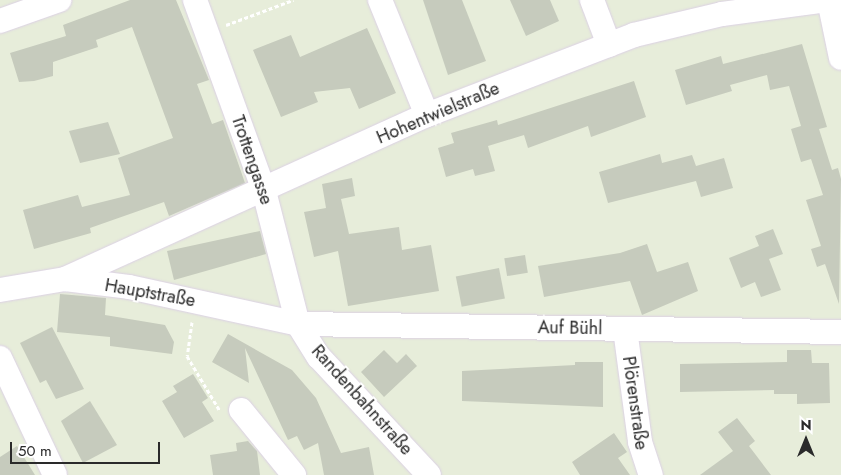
<!DOCTYPE html>
<meta charset="utf-8">
<style>
body{margin:0}
#map{position:relative;width:841px;height:475px;overflow:hidden;background:#e7edda;font-family:Jost,sans-serif}
div>[style]{position:absolute}
[style*='--x']{left:calc(var(--x)*1px);top:calc(var(--y)*1px);width:calc(var(--w)*1px);rotate:calc(var(--a)*1deg)}
.building>*{inset:0;background:#c6cbbd;transform-origin:0 0}
.path>*{height:3px;margin-top:-1.5px;transform-origin:0;background:repeating-linear-gradient(90deg,#fff 0 4px,transparent 0 6.5px)}
.roads{filter:drop-shadow(0 0 1px #dbd0e4) drop-shadow(0 0 1px #dbd0e4)}
.street>*{height:24px;margin:-12px;padding:0 12px;transform-origin:12px;border-radius:12px;background:#fff}
span{translate:-50% -50%;white-space:nowrap;text-align:center;line-height:1.15;-webkit-text-stroke:4px #fff;paint-order:stroke}
.street-label{font-size:18px;color:#2a2a2a}
.north{position:absolute;left:781px;top:415px;width:50px;height:50px;-webkit-text-stroke:4px #fff;paint-order:stroke;rotate:0deg;font-size:14px;font-weight:700;line-height:20px;text-align:center;color:#2a2a2a}
.north::after{content:'';display:block;margin:auto;width:18px;height:22px;background:#2a2a2a;clip-path:polygon(50% 0,100% 100%,50% 72%,0 100%)}
.scale{position:absolute;left:10px;top:442px;width:150px;height:22px;box-sizing:border-box;border:2px solid #2a2a2a;border-top:0;padding-left:6px;font-size:15px;line-height:18px;white-space:nowrap;color:#2a2a2a;-webkit-text-stroke:4px #fff;paint-order:stroke}
</style>
<div id="map">
<div class="building">
<i style="clip-path:polygon(130px 0,176px 0,209px 80px,197px 84px,212px 124px,223px 120px,245px 183px,169px 216px,164px 202px,90px 228px,91px 233px,34px 249px,23px 210px,78px 195px,82px 207px,130px 195px,118px 158px,173px 138px,132px 27px,96px 40px,98px 47px,53px 62px,53px 76px,34px 81px,19px 82px,10px 53px,66px 36px,63px 25px)"></i>
<i style="clip-path:polygon(423px 0,462px 0,486px 61px,448px 75px)"></i>
<i style="clip-path:polygon(510px 0,550px 0,559px 21px,526px 36px)"></i>
<i style="clip-path:polygon(367px 28px,396px 93px,359px 109px,350px 88px,314px 92px,318px 102px,281px 117px,253px 50px,291px 35px,300px 57px)"></i>
<i style="clip-path:polygon(802px 44px,827px 127px,819px 129px,832px 170px,838px 168px,841px 179px,839px 304px,825px 264px,817px 267px,811px 249px,821px 246px,806px 200px,823px 195px,811px 159px,801px 162px,791px 129px,801px 126px,789px 86px,770px 90px,767px 75px,730px 85px,732px 91px,686px 105px,675px 70px,721px 56px,723px 64px)"></i>
<i style="clip-path:polygon(634px 81px,646px 117px,591px 137px,588px 126px,528px 148px,524px 135px,488px 146px,495px 171px,475px 176px,473px 169px,446px 177px,438px 148px,454px 143px,451px 133px,497px 120px,498px 125px)"></i>
<i style="clip-path:polygon(108px 122px,120px 154px,80px 163px,69px 131px)"></i>
<i style="clip-path:polygon(660px 154px,662px 163px,692px 155px,696px 166px,724px 158px,733px 188px,701px 197px,696px 181px,608px 203px,599px 172px)"></i>
<i style="clip-path:polygon(352px 178px,355px 196px,341px 199px,349px 234px,399px 227px,402px 250px,431px 245px,439px 291px,348px 306px,338px 251px,314px 257px,304px 212px,326px 208px,322px 184px)"></i>
<i style="clip-path:polygon(773px 229px,783px 254px,769px 259px,781px 290px,761px 297px,755px 282px,741px 288px,729px 258px,759px 246px,755px 236px)"></i>
<i style="clip-path:polygon(260px 231px,266px 254px,174px 280px,167px 251px)"></i>
<i style="clip-path:polygon(647px 244px,657px 272px,688px 262px,698px 291px,642px 315px,630px 281px,544px 297px,538px 266px,620px 253px)"></i>
<i style="left:525px;top:255px;width:18px;height:21px;rotate:81deg"></i>
<i style="left:499px;top:268px;width:31px;height:44px;rotate:79deg"></i>
<i style="clip-path:polygon(60px 294px,106px 298px,105px 315px,165px 325px,174px 342px,172px 354px,110px 346px,110px 337px,57px 332px)"></i>
<i style="clip-path:polygon(52px 327px,84px 389px,56px 399px,46px 380px,40px 383px,20px 343px)"></i>
<i style="clip-path:polygon(228px 334px,292px 370px,316px 398px,341px 453px,369px 447px,374px 475px,324px 475px,318px 443px,304px 450px,297px 436px,288px 440px,245px 348px,249px 383px,212px 362px)"></i>
<i style="clip-path:polygon(384px 350px,397px 363px,406px 354px,417px 366px,384px 397px,361px 372px)"></i>
<i style="clip-path:polygon(787px 350px,811px 350px,812px 363px,829px 363px,830px 403px,797px 404px,797px 394px,774px 394px,774px 390px,680px 392px,680px 364px,787px 362px)"></i>
<i style="clip-path:polygon(575px 362px,603px 362px,603px 407px,462px 401px,462px 371px,575px 365px)"></i>
<i style="clip-path:polygon(193px 374px,208px 398px,202px 402px,214px 421px,184px 438px,162px 401px,177px 392px,173px 386px)"></i>
<i style="clip-path:polygon(90px 401px,117px 445px,83px 463px,61px 421px)"></i>
<i style="clip-path:polygon(737px 418px,755px 441px,749px 446px,771px 475px,700px 475px,733px 451px,718px 432px)"></i>
<i style="clip-path:polygon(614px 433px,627px 452px,618px 458px,630px 475px,580px 475px,572px 462px)"></i>
<i style="clip-path:polygon(248px 441px,257px 451px,260px 475px,213px 475px,210px 455px,237px 451px,236px 443px)"></i>
<i style="clip-path:polygon(17px 446px,35px 475px,0 475px,0 457px)"></i>
</div>
<div class="path">
<i style="--x:226;--y:25;--w:72;--a:-20.5"></i>
<i style="--x:192;--y:322;--w:34;--a:98"></i>
<i style="--x:187;--y:356;--w:64;--a:59"></i>
</div>
<div class="roads">
<div class="street">
<i style="--x:195;--y:0;--w:203;--a:70.1"></i>
<i style="--x:264;--y:191;--w:137;--a:75.7"></i>
<i style="--x:298;--y:324;--w:39;--a:58"></i>
<i style="--x:319;--y:357;--w:161;--a:47"></i>
<i style="--x:380;--y:0;--w:124;--a:67.8"></i>
<i style="--x:592;--y:0;--w:48;--a:69.3"></i>
<i style="--x:829;--y:0;--w:59;--a:78.3"></i>
<i style="--x:0;--y:21;--w:63;--a:-19.6"></i>
<i style="--x:65;--y:279;--w:397;--a:-24.4"></i>
<i style="--x:427;--y:115;--w:222;--a:-21.1"></i>
<i style="--x:634;--y:35;--w:90;--a:-13.4"></i>
<i style="--x:722;--y:14;--w:106;--a:-7.6"></i>
<i style="--x:0;--y:290;--w:66;--a:-9.6"></i>
<i style="--x:65;--y:279;--w:64;--a:7.1"></i>
<i style="--x:129;--y:287;--w:173;--a:12.3"></i>
<i style="--x:298;--y:324;--w:543;--a:0.84"></i>
<i style="--x:625;--y:329;--w:114;--a:82.4"></i>
<i style="--x:640;--y:442;--w:35;--a:72"></i>
<i style="--x:0;--y:358;--w:129;--a:64.8"></i>
<i style="--x:241;--y:410;--w:84;--a:50.8"></i>
</div>
</div>
<div class="street-label">
<span style="left:438px;top:113px;rotate:-23deg">Hohentwielstraße</span>
<span style="left:252px;top:160px;rotate:71deg">Trottengasse</span>
<span style="left:150px;top:293px;rotate:10deg">Hauptstraße</span>
<span style="left:570px;top:328px;rotate:1deg">Auf Bühl</span>
<span style="left:362px;top:400px;rotate:48deg">Randenbahnstraße</span>
<span style="left:635px;top:403px;rotate:82deg">Plörenstraße</span>
</div>
<div class="north">N</div>
<div class="scale">50 m</div>
</div>
